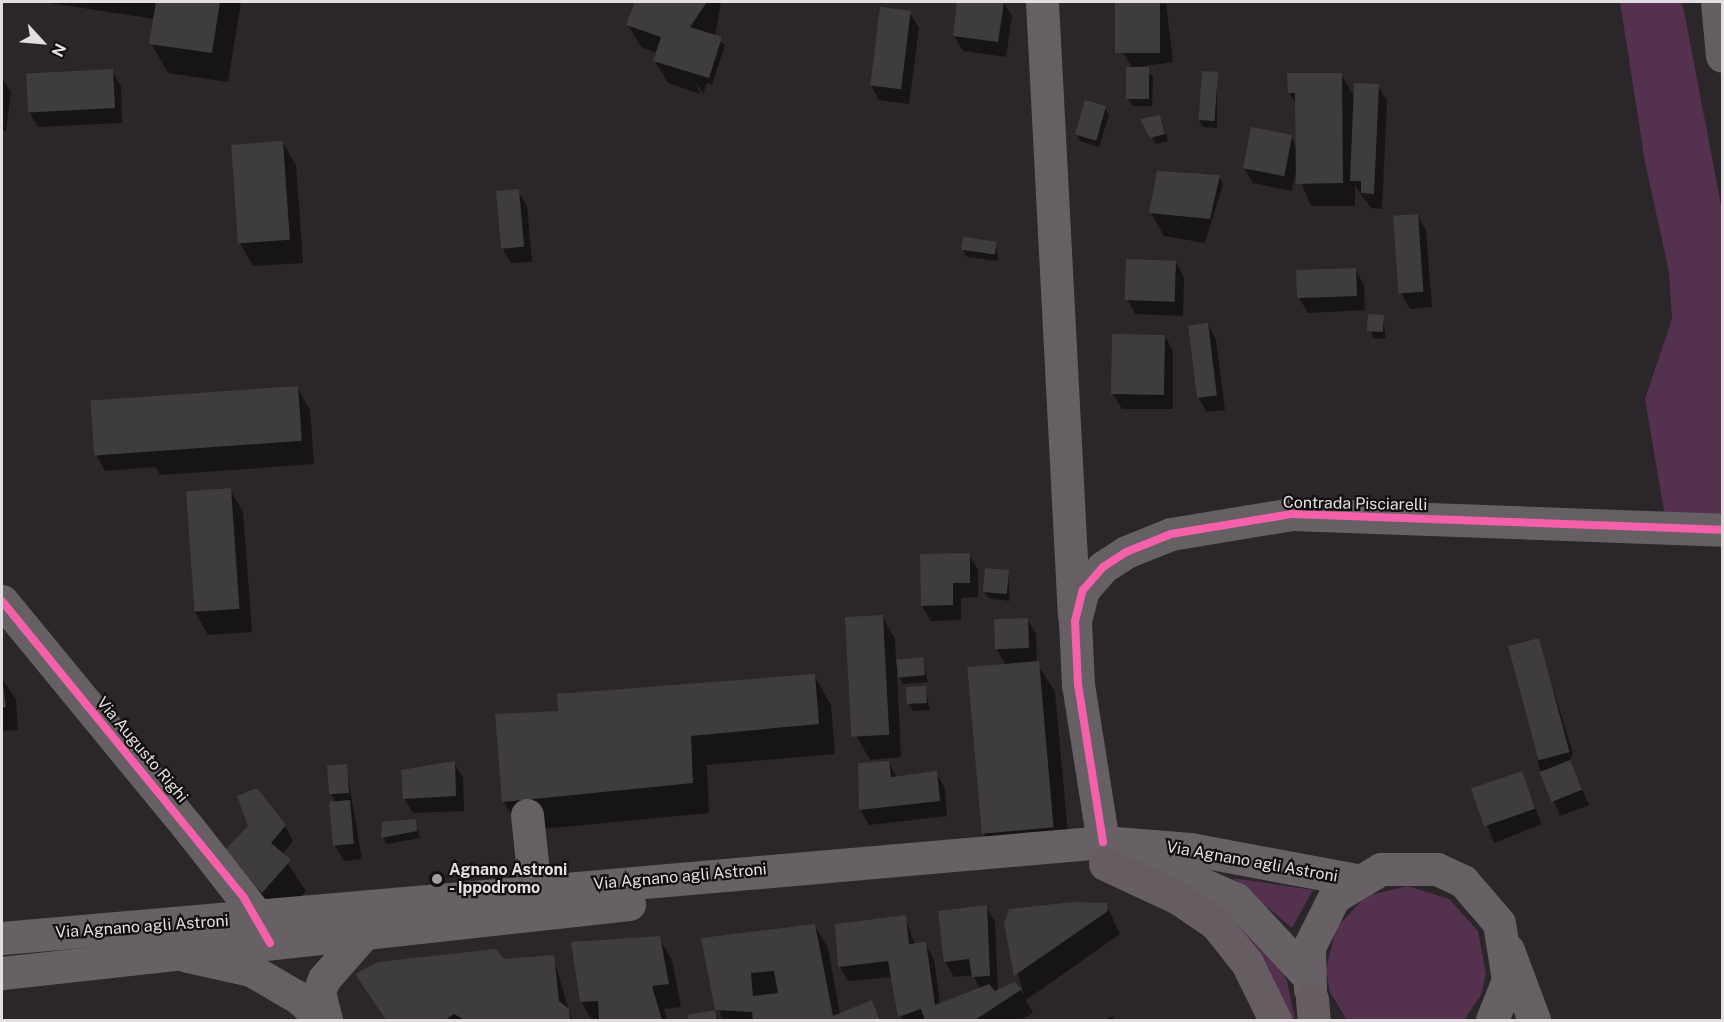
<!DOCTYPE html>
<style>
body{margin:0}
#map{position:relative;width:1724px;height:1022px;overflow:hidden;background:#2a2629;font-family:"Public Sans",sans-serif}
div>[style]{position:absolute}
[style*='--x']{left:calc(var(--x)*1px);top:calc(var(--y)*1px);width:calc(var(--w)*1px);rotate:calc(var(--a)*1deg)}
.green>*{inset:0;background:#54314e}
.shadow>*{inset:0;background:#0007;transform-origin:0 0}
.building>*{inset:0;background:#3f3c3e;transform-origin:0 0}
.minor>*{height:33px;margin:-16.5px;padding:0 16.5px;transform-origin:16.5px;border-radius:16.5px;background:#666064}
.major>*{height:33px;margin:-16.5px;padding:0 16.5px;transform-origin:16.5px;border-radius:16.5px;background:#676165}
.highway>*{height:33px;margin:-16.5px;padding:0 16.5px;transform-origin:16.5px;border-radius:16.5px;background:#665d63}
.cycleway>*{height:8px;margin:-4px;padding:0 4px;transform-origin:4px;border-radius:4px;background:#f560ab}
.dots>*{width:16px;height:16px;translate:-50% -50%;box-sizing:border-box;border:3px solid #120f11;border-radius:50%}
span{translate:-50% -50%;white-space:nowrap;text-align:center;line-height:1.15;-webkit-text-stroke:4.5px #120f11;paint-order:stroke}
.street-label{font-size:16px;color:#e3dee1}
.poi-label{font-size:16px;color:#e3dee1;font-weight:700}
.left{translate:0 -50%;text-align:left}
.frame{position:absolute;inset:0;border:3px solid #e3dee1;pointer-events:none}
.north{position:absolute;left:12px;top:12px;width:60px;height:60px;-webkit-text-stroke:4px #120f11;paint-order:stroke;rotate:116deg;font-size:16px;font-weight:700;line-height:24px;text-align:center;color:#e3dee1}
.north::after{content:'';display:block;margin:auto;width:21px;height:27px;background:#e3dee1;clip-path:polygon(50% 0,100% 100%,50% 72%,0 100%)}
</style>
<div id="map">
<div class="green">
<i style="clip-path:polygon(1620px 2px,1681px 2px,1684px 11px,1722px 210px,1722px 520px,1665px 517px,1645px 399px,1672px 319px,1669px 272px,1645px 162px)"></i>
<i style="clip-path:polygon(1233px 878px,1313px 890px,1292px 928px)"></i>
<i style="clip-path:polygon(1408px 886px,1449px 899px,1478px 931px,1486px 974px,1481px 995px,1464px 1020px,1347px 1020px,1330px 992px,1326px 970px,1336px 928px,1366px 896px)"></i>
<i style="clip-path:polygon(1205px 897px,1273px 955px,1287px 981px,1295px 1020px,1288px 1020px)"></i>
</div>
<div class="shadow">
<i style="clip-path:polygon(43px 2px,241px 2px,228px 82px,168px 73px,151px 43px,155px 19px)"></i>
<i style="clip-path:polygon(636px 2px,721px 2px,715px 37px,725px 45px,712px 85px,707px 83px,703px 94px,695px 80px,700px 94px,668px 83px,655px 61px,657px 53px,641px 47px,628px 25px)"></i>
<i style="clip-path:polygon(959px 2px,1003px 2px,1012px 16px,1006px 57px,963px 51px,954px 36px)"></i>
<i style="clip-path:polygon(1116px 2px,1166px 4px,1173px 62px,1137px 67px,1153px 76px,1152px 106px,1132px 106px,1128px 99px,1133px 69px,1123px 52px)"></i>
<i style="clip-path:polygon(910px 13px,919px 28px,909px 104px,879px 100px,871px 85px)"></i>
<i style="clip-path:polygon(112px 71px,121px 86px,122px 123px,38px 127px,29px 112px)"></i>
<i style="clip-path:polygon(1217px 73px,1217px 128px,1203px 127px,1199px 120px)"></i>
<i style="clip-path:polygon(1341px 74px,1355px 98px,1378px 86px,1387px 101px,1382px 209px,1371px 208px,1355px 186px,1355px 206px,1311px 206px,1296px 170px,1292px 191px,1253px 183px,1244px 168px,1291px 137px,1297px 148px,1297px 106px,1289px 92px)"></i>
<i style="clip-path:polygon(2px 77px,11px 93px,6px 131px,2px 131px)"></i>
<i style="clip-path:polygon(1105px 108px,1109px 115px,1099px 147px,1080px 141px,1076px 134px)"></i>
<i style="clip-path:polygon(1160px 116px,1168px 141px,1156px 144px,1143px 120px)"></i>
<i style="clip-path:polygon(283px 143px,296px 165px,303px 263px,253px 266px,240px 243px)"></i>
<i style="clip-path:polygon(1203px 173px,1219px 176px,1223px 184px,1205px 243px,1164px 236px,1151px 213px,1201px 182px)"></i>
<i style="clip-path:polygon(518px 191px,527px 206px,532px 262px,511px 263px,502px 248px,498px 192px)"></i>
<i style="clip-path:polygon(1417px 215px,1426px 230px,1432px 307px,1410px 309px,1401px 293px)"></i>
<i style="clip-path:polygon(996px 243px,998px 261px,967px 257px,963px 250px)"></i>
<i style="clip-path:polygon(1176px 262px,1184px 278px,1183px 316px,1135px 314px,1127px 299px)"></i>
<i style="clip-path:polygon(1355px 269px,1364px 285px,1365px 310px,1308px 313px,1299px 298px)"></i>
<i style="clip-path:polygon(1369px 316px,1383px 316px,1386px 339px,1373px 338px)"></i>
<i style="clip-path:polygon(1208px 324px,1216px 340px,1225px 410px,1207px 412px,1198px 397px)"></i>
<i style="clip-path:polygon(1165px 336px,1173px 351px,1173px 409px,1122px 409px,1113px 394px)"></i>
<i style="clip-path:polygon(297px 387px,310px 410px,314px 464px,160px 475px,156px 467px,105px 471px,97px 456px)"></i>
<i style="clip-path:polygon(230px 490px,243px 512px,252px 632px,208px 635px,195px 612px)"></i>
<i style="clip-path:polygon(969px 555px,978px 570px,978px 597px,961px 598px,961px 620px,931px 621px,922px 606px)"></i>
<i style="clip-path:polygon(1008px 572px,1010px 601px,988px 598px,984px 591px)"></i>
<i style="clip-path:polygon(882px 616px,895px 639px,896px 661px,922px 659px,928px 682px,903px 684px,897px 673px,901px 757px,870px 760px,857px 737px)"></i>
<i style="clip-path:polygon(1027px 619px,1036px 634px,1037px 663px,1055px 692px,1070px 856px,1000px 862px,983px 832px,1006px 665px,997px 650px)"></i>
<i style="clip-path:polygon(1538px 639px,1573px 754px,1569px 761px,1589px 805px,1560px 816px,1538px 764px)"></i>
<i style="clip-path:polygon(814px 675px,831px 705px,835px 754px,707px 765px,709px 813px,521px 831px,504px 802px,560px 712px)"></i>
<i style="clip-path:polygon(2px 678px,16px 700px,18px 730px,2px 731px)"></i>
<i style="clip-path:polygon(925px 687px,930px 710px,913px 711px,909px 704px)"></i>
<i style="clip-path:polygon(888px 762px,897px 778px,936px 773px,945px 788px,947px 816px,869px 825px,860px 809px)"></i>
<i style="clip-path:polygon(454px 763px,463px 778px,464px 811px,413px 813px,404px 798px)"></i>
<i style="clip-path:polygon(346px 765px,362px 859px,344px 861px,335px 846px,336px 803px,331px 794px)"></i>
<i style="left:1521px;top:773px;width:55px;height:51px;rotate:68deg"></i>
<i style="clip-path:polygon(415px 821px,420px 838px,387px 844px,383px 837px)"></i>
<i style="clip-path:polygon(249px 826px,285px 826px,293px 841px,282px 855px,306px 891px,279px 922px,253px 892px)"></i>
<i style="clip-path:polygon(1106px 904px,1120px 934px,1026px 1000px,1033px 1013px,1020px 1020px,902px 1020px,893px 977px,848px 981px,839px 966px,905px 917px,915px 945px,926px 944px,934px 959px,940px 1004px,980px 988px,973px 975px,954px 977px,945px 961px,986px 907px,995px 922px,998px 991px,1013px 983px,1024px 994px,1007px 940px,1010px 910px)"></i>
<i style="clip-path:polygon(815px 926px,828px 948px,840px 1014px,871px 1002px,881px 1020px,722px 1020px,703px 940px)"></i>
<i style="clip-path:polygon(659px 938px,672px 960px,681px 1007px,664px 1009px,667px 1020px,592px 1020px,581px 1001px)"></i>
<i style="clip-path:polygon(553px 957px,572px 1020px,386px 1020px,357px 975px,508px 968px)"></i>
<i style="clip-path:polygon(714px 1012px,719px 1020px,690px 1020px,689px 1016px)"></i>
<i style="clip-path:polygon(1112px 1016px,1115px 1020px,1105px 1020px)"></i>
</div>
<div class="building">
<i style="clip-path:polygon(156px 2px,220px 2px,212px 53px,149px 44px)"></i>
<i style="clip-path:polygon(635px 2px,707px 2px,690px 27px,722px 37px,709px 78px,653px 61px,661px 37px,626px 25px)"></i>
<i style="clip-path:polygon(957px 2px,1004px 2px,998px 42px,953px 36px)"></i>
<i style="left:1115px;top:2px;width:45px;height:51px"></i>
<i style="left:880px;top:7px;width:31px;height:79px;rotate:7deg"></i>
<i style="left:1126px;top:67px;width:23px;height:32px"></i>
<i style="left:113px;top:69px;width:39px;height:87px;rotate:87deg"></i>
<i style="left:1202px;top:71px;width:16px;height:49px;rotate:4deg"></i>
<i style="clip-path:polygon(1287px 73px,1342px 73px,1343px 183px,1296px 184px,1295px 93px,1288px 93px)"></i>
<i style="clip-path:polygon(1354px 83px,1379px 84px,1374px 194px,1361px 193px,1361px 181px,1350px 181px)"></i>
<i style="left:1085px;top:100px;width:22px;height:36px;rotate:16deg"></i>
<i style="clip-path:polygon(1160px 115px,1165px 134px,1150px 138px,1140px 119px)"></i>
<i style="left:1251px;top:127px;width:42px;height:42px;rotate:11deg"></i>
<i style="left:283px;top:141px;width:99px;height:52px;rotate:86deg"></i>
<i style="clip-path:polygon(1157px 171px,1220px 175px,1210px 219px,1149px 213px)"></i>
<i style="left:519px;top:189px;width:58px;height:23px;rotate:85deg"></i>
<i style="left:1418px;top:214px;width:78px;height:25px;rotate:86deg"></i>
<i style="left:963px;top:237px;width:34px;height:13px;rotate:8deg"></i>
<i style="left:1126px;top:259px;width:50px;height:41px;rotate:2deg"></i>
<i style="left:1356px;top:268px;width:28px;height:60px;rotate:88deg"></i>
<i style="left:1368px;top:314px;width:16px;height:17px;rotate:4deg"></i>
<i style="left:1208px;top:323px;width:73px;height:20px;rotate:83deg"></i>
<i style="left:1112px;top:334px;width:53px;height:60px;rotate:1deg"></i>
<i style="left:298px;top:386px;width:55px;height:208px;rotate:86deg"></i>
<i style="left:231px;top:488px;width:121px;height:45px;rotate:86deg"></i>
<i style="clip-path:polygon(970px 553px,970px 583px,953px 583px,953px 605px,921px 606px,920px 554px)"></i>
<i style="left:985px;top:568px;width:24px;height:24px;rotate:5deg"></i>
<i style="left:883px;top:615px;width:120px;height:38px;rotate:87deg"></i>
<i style="left:1028px;top:618px;width:30px;height:34px;rotate:88deg"></i>
<i style="left:1539px;top:638px;width:118px;height:32px;rotate:75deg"></i>
<i style="left:923px;top:657px;width:18px;height:27px;rotate:84deg"></i>
<i style="left:1039px;top:661px;width:167px;height:72px;rotate:85deg"></i>
<i style="clip-path:polygon(815px 674px,819px 724px,691px 736px,693px 783px,502px 802px,495px 714px,558px 711px,557px 694px)"></i>
<i style="clip-path:polygon(2px 676px,6px 707px,2px 708px)"></i>
<i style="left:926px;top:686px;width:17px;height:20px;rotate:87deg"></i>
<i style="left:1570px;top:760px;width:32px;height:33px;rotate:68deg"></i>
<i style="clip-path:polygon(455px 761px,456px 796px,403px 799px,401px 770px)"></i>
<i style="clip-path:polygon(889px 761px,891px 777px,937px 771px,940px 801px,859px 810px,858px 763px)"></i>
<i style="left:347px;top:764px;width:29px;height:20px;rotate:86deg"></i>
<i style="left:1522px;top:771px;width:40px;height:54px;rotate:71deg"></i>
<i style="clip-path:polygon(257px 788px,286px 825px,271px 843px,291px 860px,262px 893px,222px 853px,248px 826px,237px 796px)"></i>
<i style="left:350px;top:800px;width:44px;height:21px;rotate:85deg"></i>
<i style="clip-path:polygon(416px 819px,417px 831px,381px 838px,382px 822px)"></i>
<i style="clip-path:polygon(1072px 902px,1107px 903px,1108px 911px,1014px 976px,1004px 923px,1009px 909px)"></i>
<i style="clip-path:polygon(987px 905px,990px 976px,972px 977px,969px 959px,944px 962px,938px 911px)"></i>
<i style="clip-path:polygon(906px 915px,909px 944px,926px 942px,935px 1005px,989px 984px,995px 991px,1014px 982px,1022px 989px,975px 1020px,925px 1020px,921px 1009px,898px 1017px,888px 961px,838px 967px,835px 924px)"></i>
<i style="clip-path:polygon(evenodd,815px 924px,833px 1016px,872px 1000px,880px 1020px,753px 1020px,752px 1012px,715px 1010px,701px 938px,815px 924px,774px 971px,778px 993px,753px 996px,751px 973px,774px 971px)"></i>
<i style="clip-path:polygon(660px 936px,669px 984px,652px 986px,662px 1020px,599px 1020px,598px 1001px,580px 1002px,571px 942px)"></i>
<i style="clip-path:polygon(496px 949px,504px 959px,554px 955px,559px 1001px,569px 1009px,570px 1020px,465px 1020px,454px 1014px,445px 1020px,386px 1020px,355px 974px,378px 962px)"></i>
<i style="clip-path:polygon(715px 1010px,717px 1020px,688px 1020px,687px 1015px)"></i>
</div>
<div class="minor">
<i style="--x:1042;--y:2;--w:615;--a:87.02"></i>
<i style="--x:2;--y:601;--w:291;--a:50.6"></i>
<i style="--x:187;--y:826;--w:117;--a:52"></i>
<i style="--x:259;--y:918;--w:22;--a:66"></i>
<i style="--x:527;--y:815;--w:76;--a:84"></i>
<i style="--x:1103;--y:842;--w:159;--a:-99"></i>
<i style="--x:1078;--y:685;--w:64;--a:-92.7"></i>
<i style="--x:1075;--y:621;--w:32;--a:-76"></i>
<i style="--x:1083;--y:590;--w:30;--a:-49"></i>
<i style="--x:1103;--y:567;--w:27;--a:-33"></i>
<i style="--x:1126;--y:552;--w:48;--a:-21.8"></i>
<i style="--x:1171;--y:534;--w:123;--a:-9.4"></i>
<i style="--x:1292;--y:514;--w:430;--a:2.1"></i>
<i style="--x:1508;--y:950;--w:75;--a:69.6"></i>
<i style="--x:187;--y:956;--w:66;--a:12.3"></i>
<i style="--x:251;--y:970;--w:56;--a:30.3"></i>
<i style="--x:299;--y:998;--w:33;--a:43"></i>
<i style="--x:326;--y:1020;--w:29;--a:-104"></i>
<i style="--x:319;--y:992;--w:14;--a:-69"></i>
<i style="--x:324;--y:979;--w:65;--a:-48.7"></i>
</div>
<div class="major">
<i style="--x:1111;--y:865;--w:76;--a:9.1"></i>
<i style="--x:1186;--y:877;--w:55;--a:23.7"></i>
<i style="--x:1236;--y:899;--w:104;--a:46.9"></i>
<i style="--x:2;--y:938;--w:1105;--a:-4.98"></i>
<i style="--x:1103;--y:842;--w:87;--a:4.6"></i>
<i style="--x:1190;--y:849;--w:169;--a:10.6"></i>
<i style="--x:2;--y:973;--w:631;--a:-6.28"></i>
<i style="--x:1310;--y:989;--w:42;--a:-91.4"></i>
<i style="--x:1309;--y:947;--w:56;--a:-63.4"></i>
<i style="--x:1334;--y:897;--w:55;--a:-30.8"></i>
<i style="--x:1381;--y:869;--w:56;--a:0"></i>
<i style="--x:1437;--y:869;--w:29;--a:25"></i>
<i style="--x:1463;--y:881;--w:55;--a:49.4"></i>
<i style="--x:1499;--y:923;--w:58;--a:81"></i>
<i style="--x:1508;--y:980;--w:43;--a:111.8"></i>
</div>
<div class="highway">
<i style="--x:1717;--y:2;--w:54;--a:84.7"></i>
<i style="--x:1105;--y:864;--w:81;--a:25"></i>
<i style="--x:1178;--y:898;--w:46;--a:34.4"></i>
<i style="--x:1216;--y:924;--w:50;--a:51.5"></i>
<i style="--x:1247;--y:963;--w:64;--a:63.8"></i>
<i style="--x:1312;--y:999;--w:21;--a:85"></i>
</div>
<div class="cycleway">
<i style="--x:2;--y:601;--w:383;--a:50.8"></i>
<i style="--x:244;--y:898;--w:52;--a:60"></i>
<i style="--x:1103;--y:842;--w:159;--a:-99"></i>
<i style="--x:1078;--y:685;--w:64;--a:-92.7"></i>
<i style="--x:1075;--y:621;--w:32;--a:-76"></i>
<i style="--x:1083;--y:590;--w:30;--a:-49"></i>
<i style="--x:1103;--y:567;--w:27;--a:-33"></i>
<i style="--x:1126;--y:552;--w:48;--a:-21.8"></i>
<i style="--x:1171;--y:534;--w:123;--a:-9.4"></i>
<i style="--x:1292;--y:514;--w:430;--a:2.1"></i>
</div>
<div class="dots">
<i style="left:437px;top:879px;background:#a29ea1"></i>
</div>
<div class="street-label">
<span style="left:1355px;top:504px;rotate:1deg">Contrada Pisciarelli</span>
<span style="left:142px;top:750px;rotate:50deg">Via Augusto Righi</span>
<span style="left:1252px;top:862px;rotate:10deg">Via Agnano agli Astroni</span>
<span style="left:680px;top:877px;rotate:-5deg">Via Agnano agli Astroni</span>
<span style="left:142px;top:927px;rotate:-4deg">Via Agnano agli Astroni</span>
</div>
<div class="poi-label">
<span class="left" style="left:449px;top:879px">Agnano Astroni<br>- Ippodromo</span>
</div>
<div class="frame"></div>
<div class="north">N</div>
</div>
